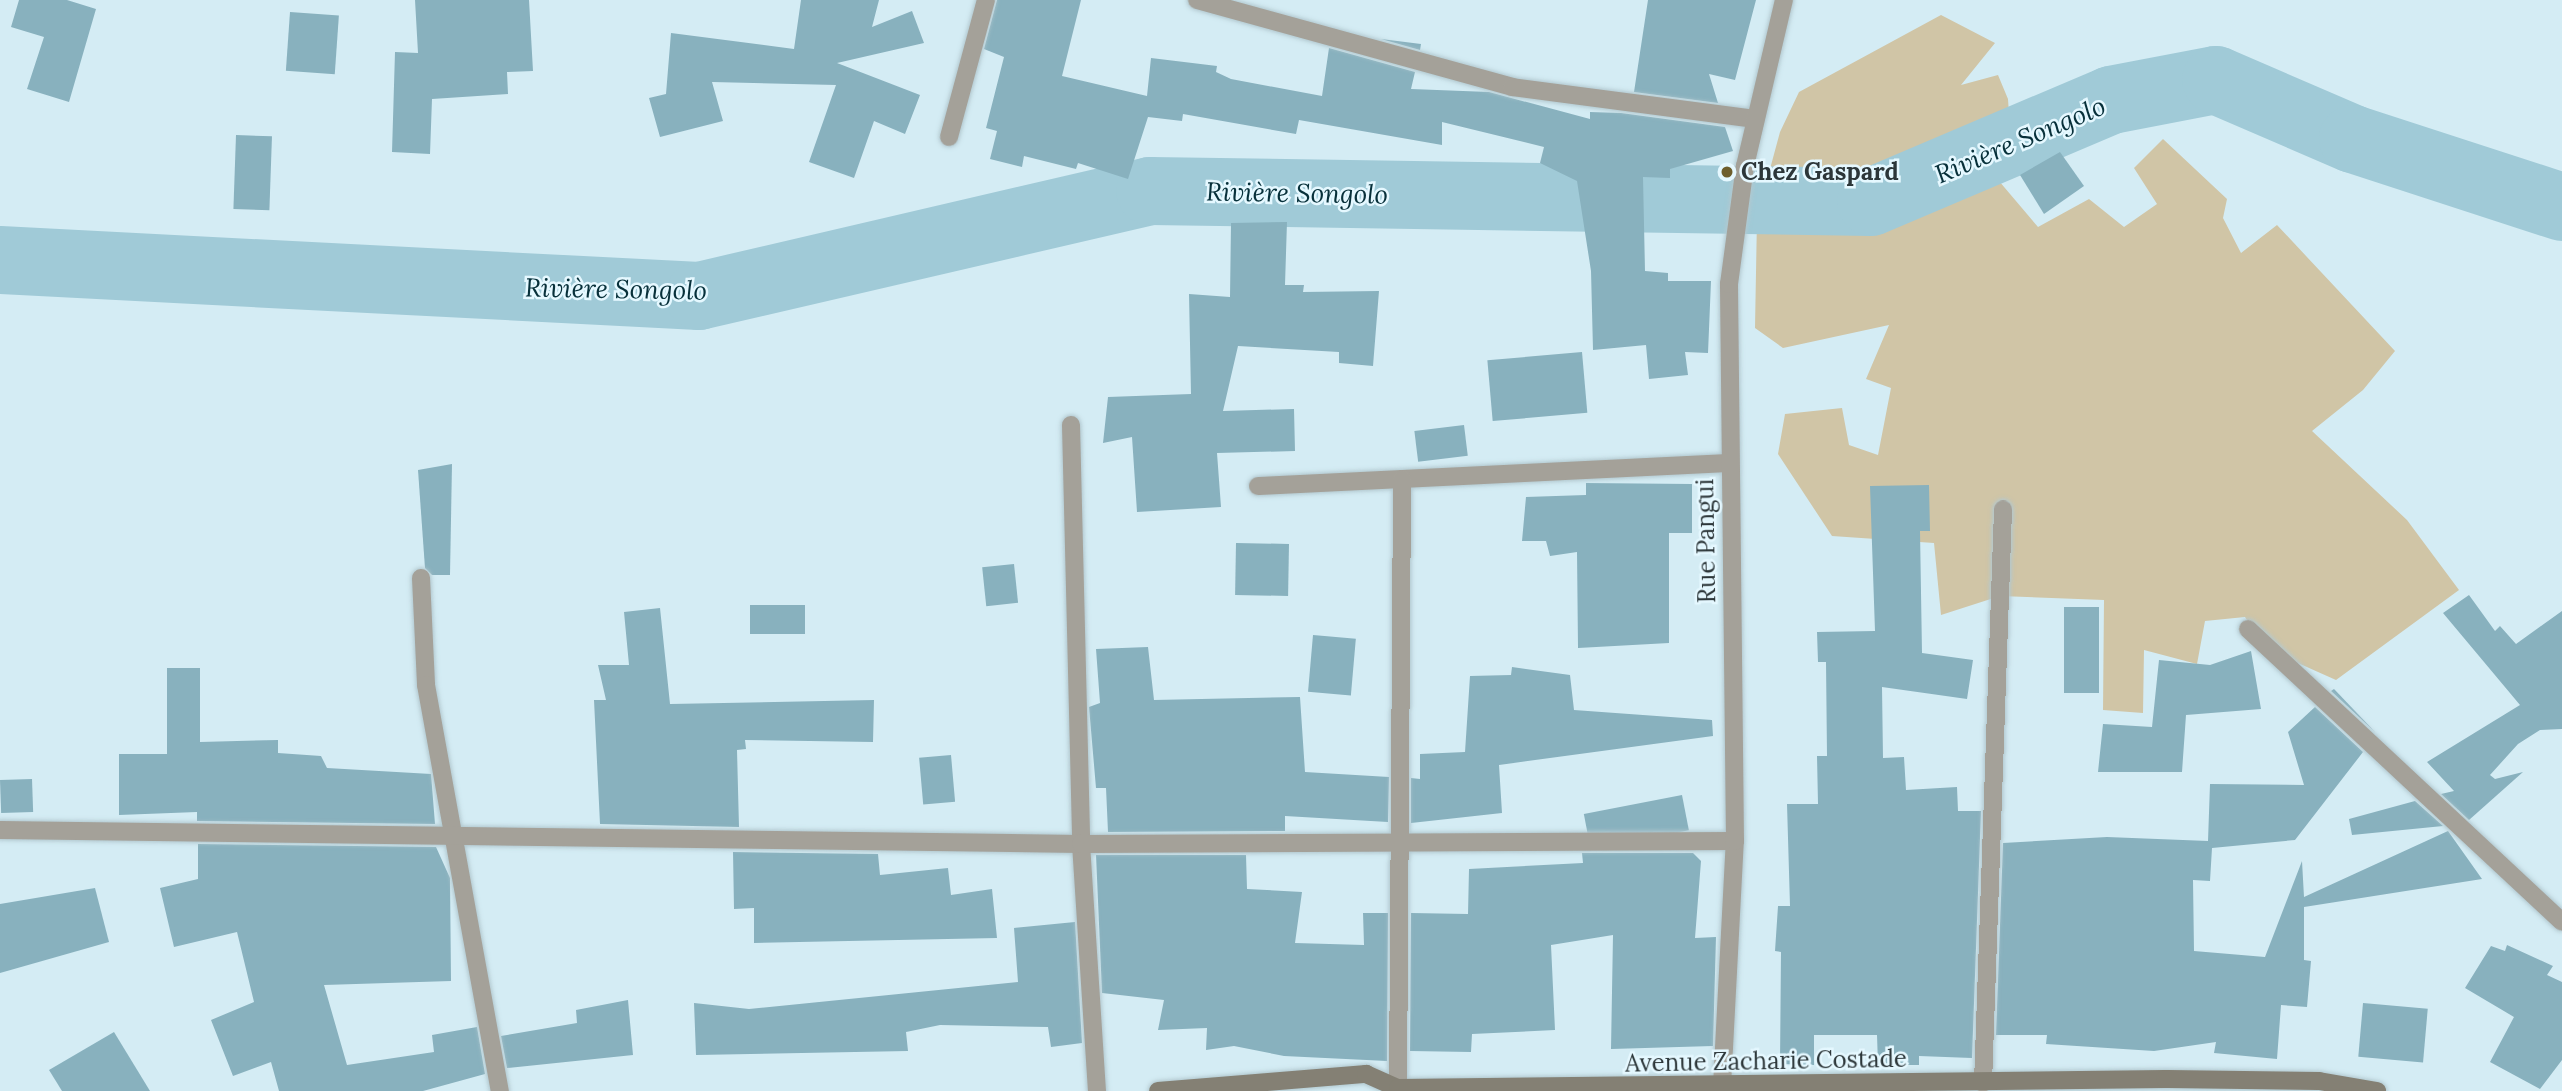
<!DOCTYPE html>
<meta charset="utf-8">
<style>
body{margin:0}
#map{position:relative;width:2562px;height:1091px;overflow:hidden;background:#d4ecf4;font-family:Lora,serif}
div>[style]{position:absolute}
[style*='--x']{left:calc(var(--x)*1px);top:calc(var(--y)*1px);width:calc(var(--w)*1px);rotate:calc(var(--a)*1deg)}
.green>*{inset:0;background:#d0c5a6}
.river>*{height:68px;margin:-34px;padding:0 34px;transform-origin:34px;border-radius:34px;background:#a0cad7}
.building>*{inset:0;background:#88b1be;transform-origin:0 0}
.roads{filter:drop-shadow(0 0 2px #b2c8cf) drop-shadow(0 0 2px #b2c8cf)}
.street>*{height:18px;margin:-9px;padding:0 9px;transform-origin:9px;border-radius:9px;background:#a4a199}
.secondary>*{height:18px;margin:-9px;padding:0 9px;transform-origin:9px;border-radius:9px;background:#848074}
.dots>*{width:19px;height:19px;translate:-50% -50%;box-sizing:border-box;border:4px solid #e5f8ff;border-radius:50%}
span{translate:-50% -50%;white-space:nowrap;text-align:center;line-height:1.15;-webkit-text-stroke:5px #e5f8ff;paint-order:stroke}
.poi-label{font-size:24px;color:#2c3639;font-weight:700}
.left{translate:0 -50%;text-align:left}
.street-label{font-size:24px;color:#2c3639}
.water-label{font-size:26px;color:#07303a;font-style:italic}
</style>
<div id="map">
<div class="green">
<i style="clip-path:polygon(1941px 15px,1995px 43px,1961px 85px,1998px 75px,2008px 99px,2011px 144px,2042px 132px,2054px 147px,1999px 181px,2038px 227px,2089px 199px,2124px 227px,2157px 204px,2134px 168px,2163px 139px,2227px 199px,2223px 218px,2241px 253px,2277px 225px,2395px 351px,2363px 390px,2312px 431px,2407px 520px,2459px 590px,2336px 680px,2262px 647px,2245px 617px,2205px 621px,2197px 664px,2144px 650px,2143px 713px,2103px 710px,2104px 600px,2000px 596px,1941px 615px,1934px 543px,1832px 536px,1778px 454px,1785px 414px,1842px 408px,1849px 445px,1878px 455px,1891px 388px,1866px 379px,1889px 325px,1783px 348px,1755px 328px,1757px 217px,1780px 132px,1799px 92px)"></i>
</div>
<div class="river">
<i style="--x:0;--y:260;--w:700;--a:2.95"></i>
<i style="--x:699;--y:296;--w:463;--a:-13.1"></i>
<i style="--x:1150;--y:191;--w:721;--a:0.87"></i>
<i style="--x:1871;--y:202;--w:261;--a:-23"></i>
<i style="--x:2111;--y:100;--w:107;--a:-10.8"></i>
<i style="--x:2216;--y:80;--w:149;--a:23.3"></i>
<i style="--x:2353;--y:139;--w:220;--a:18"></i>
</div>
<div class="building">
<i style="clip-path:polygon(19px 0,67px 0,96px 9px,69px 102px,27px 89px,44px 37px,11px 27px)"></i>
<i style="clip-path:polygon(415px 0,529px 0,533px 71px,507px 72px,508px 94px,432px 99px,430px 154px,392px 152px,395px 52px,418px 53px)"></i>
<i style="clip-path:polygon(801px 0,879px 0,872px 27px,912px 11px,924px 43px,837px 63px,920px 95px,905px 134px,874px 121px,854px 178px,809px 162px,836px 85px,712px 82px,723px 121px,660px 137px,649px 98px,666px 94px,671px 33px,794px 49px)"></i>
<i style="clip-path:polygon(997px 0,1081px 0,1062px 76px,1147px 96px,1151px 58px,1217px 66px,1216px 72px,1231px 79px,1322px 96px,1329px 48px,1415px 72px,1411px 89px,1489px 92px,1590px 119px,1590px 112px,1621px 113px,1725px 127px,1733px 151px,1670px 169px,1670px 178px,1643px 177px,1645px 271px,1668px 273px,1668px 281px,1711px 281px,1708px 353px,1685px 352px,1688px 375px,1649px 379px,1646px 345px,1593px 350px,1591px 271px,1577px 181px,1540px 163px,1544px 147px,1442px 122px,1442px 145px,1299px 120px,1296px 134px,1183px 114px,1182px 121px,1148px 117px,1128px 179px,1078px 163px,1076px 169px,1024px 156px,1022px 167px,990px 159px,997px 131px,986px 128px,1004px 57px,984px 49px)"></i>
<i style="clip-path:polygon(1648px 0,1756px 0,1735px 80px,1709px 74px,1718px 103px,1634px 92px)"></i>
<i style="left:290px;top:12px;width:49px;height:59px;rotate:4deg"></i>
<i style="clip-path:polygon(1381px 39px,1421px 44px,1420px 50px)"></i>
<i style="left:236px;top:135px;width:36px;height:74px;rotate:2deg"></i>
<i style="clip-path:polygon(2060px 152px,2084px 186px,2044px 214px,2020px 175px)"></i>
<i style="clip-path:polygon(1287px 222px,1285px 285px,1304px 285px,1303px 292px,1379px 291px,1373px 366px,1339px 363px,1339px 352px,1238px 346px,1223px 411px,1294px 409px,1295px 451px,1217px 453px,1221px 507px,1137px 512px,1132px 437px,1103px 443px,1108px 397px,1191px 394px,1189px 294px,1230px 297px,1231px 223px)"></i>
<i style="left:1582px;top:352px;width:61px;height:95px;rotate:85deg"></i>
<i style="left:1464px;top:425px;width:31px;height:50px;rotate:83deg"></i>
<i style="clip-path:polygon(452px 464px,450px 575px,432px 575px,425px 568px,418px 470px)"></i>
<i style="clip-path:polygon(1586px 483px,1692px 484px,1692px 533px,1669px 533px,1669px 643px,1578px 648px,1577px 552px,1550px 556px,1546px 541px,1522px 541px,1526px 497px,1586px 495px)"></i>
<i style="clip-path:polygon(1929px 485px,1930px 531px,1920px 531px,1922px 653px,1973px 660px,1967px 699px,1882px 687px,1883px 758px,1904px 757px,1906px 790px,1957px 787px,1958px 811px,1981px 811px,1972px 1058px,1919px 1056px,1919px 1065px,1878px 1065px,1877px 1035px,1814px 1035px,1814px 1065px,1780px 1064px,1781px 952px,1775px 951px,1778px 906px,1790px 906px,1787px 804px,1818px 804px,1817px 756px,1827px 756px,1826px 662px,1818px 662px,1817px 632px,1875px 631px,1870px 486px)"></i>
<i style="left:1236px;top:543px;width:53px;height:52px;rotate:1deg"></i>
<i style="left:1014px;top:564px;width:39px;height:32px;rotate:84deg"></i>
<i style="clip-path:polygon(2469px 595px,2495px 631px,2500px 626px,2516px 644px,2562px 611px,2562px 729px,2540px 730px,2518px 744px,2490px 775px,2495px 779px,2523px 772px,2469px 820px,2441px 794px,2454px 791px,2427px 762px,2520px 705px,2443px 613px)"></i>
<i style="left:750px;top:605px;width:55px;height:29px"></i>
<i style="left:2064px;top:607px;width:35px;height:86px"></i>
<i style="clip-path:polygon(660px 608px,670px 704px,874px 700px,873px 742px,745px 740px,746px 749px,737px 750px,739px 827px,600px 824px,594px 700px,606px 700px,598px 665px,629px 665px,624px 612px)"></i>
<i style="left:1313px;top:635px;width:43px;height:57px;rotate:5deg"></i>
<i style="clip-path:polygon(1148px 647px,1154px 700px,1300px 697px,1305px 772px,1389px 777px,1388px 822px,1285px 816px,1285px 831px,1108px 832px,1106px 788px,1096px 788px,1089px 707px,1100px 703px,1096px 649px)"></i>
<i style="clip-path:polygon(2251px 651px,2261px 709px,2186px 715px,2182px 772px,2098px 772px,2103px 724px,2152px 727px,2159px 660px,2210px 665px)"></i>
<i style="clip-path:polygon(1512px 667px,1570px 675px,1574px 710px,1712px 720px,1713px 736px,1499px 765px,1502px 813px,1411px 823px,1411px 778px,1420px 779px,1420px 754px,1465px 752px,1470px 676px,1511px 675px)"></i>
<i style="clip-path:polygon(167px 668px,200px 668px,200px 742px,278px 740px,278px 753px,321px 756px,327px 768px,431px 774px,435px 824px,197px 821px,197px 812px,119px 815px,119px 754px,167px 754px)"></i>
<i style="clip-path:polygon(2334px 689px,2375px 732px,2331px 691px)"></i>
<i style="clip-path:polygon(2315px 707px,2363px 752px,2295px 840px,2212px 848px,2210px 881px,2193px 880px,2194px 951px,2265px 957px,2302px 861px,2304px 897px,2448px 831px,2482px 879px,2304px 907px,2304px 960px,2311px 961px,2307px 1007px,2281px 1005px,2277px 1059px,2214px 1053px,2216px 1042px,2154px 1051px,2046px 1044px,2047px 1035px,1996px 1035px,2003px 843px,2107px 837px,2208px 841px,2210px 784px,2304px 785px,2288px 732px)"></i>
<i style="left:951px;top:755px;width:47px;height:32px;rotate:85deg"></i>
<i style="left:32px;top:779px;width:33px;height:32px;rotate:88deg"></i>
<i style="left:1682px;top:795px;width:36px;height:100px;rotate:79deg"></i>
<i style="clip-path:polygon(2415px 801px,2443px 826px,2352px 835px,2349px 819px)"></i>
<i style="clip-path:polygon(198px 844px,436px 847px,450px 878px,451px 981px,324px 985px,347px 1065px,434px 1052px,432px 1035px,477px 1027px,485px 1074px,423px 1091px,279px 1091px,271px 1062px,233px 1076px,211px 1020px,254px 1002px,237px 932px,174px 947px,160px 888px,198px 879px)"></i>
<i style="clip-path:polygon(733px 852px,878px 854px,880px 875px,948px 868px,951px 895px,992px 889px,997px 938px,754px 943px,754px 908px,734px 909px)"></i>
<i style="clip-path:polygon(1582px 853px,1693px 853px,1701px 861px,1695px 938px,1716px 937px,1713px 1046px,1611px 1049px,1613px 935px,1551px 945px,1555px 1030px,1472px 1034px,1471px 1052px,1410px 1051px,1411px 913px,1468px 914px,1469px 869px,1583px 863px)"></i>
<i style="clip-path:polygon(1096px 855px,1246px 855px,1247px 889px,1302px 892px,1295px 943px,1364px 945px,1363px 913px,1388px 913px,1387px 1061px,1284px 1056px,1234px 1046px,1206px 1050px,1207px 1028px,1158px 1030px,1164px 1000px,1102px 993px)"></i>
<i style="clip-path:polygon(95px 888px,109px 942px,0 973px,0 904px)"></i>
<i style="clip-path:polygon(1075px 922px,1082px 1043px,1051px 1047px,1048px 1027px,940px 1025px,906px 1032px,908px 1051px,696px 1055px,694px 1003px,749px 1009px,1018px 982px,1014px 928px)"></i>
<i style="clip-path:polygon(2507px 945px,2553px 966px,2547px 975px,2562px 982px,2562px 1060px,2540px 1089px,2490px 1062px,2514px 1017px,2465px 988px,2491px 946px,2505px 951px)"></i>
<i style="clip-path:polygon(628px 1000px,633px 1055px,507px 1068px,501px 1036px,577px 1023px,576px 1010px)"></i>
<i style="left:2363px;top:1003px;width:65px;height:54px;rotate:5deg"></i>
<i style="clip-path:polygon(114px 1032px,150px 1091px,62px 1091px,49px 1070px)"></i>
</div>
<div class="roads">
<div class="street">
<i style="--x:1197;--y:0;--w:327;--a:15.4"></i>
<i style="--x:1512;--y:87;--w:244;--a:7.5"></i>
<i style="--x:949;--y:137;--w:142;--a:-74.9"></i>
<i style="--x:1071;--y:425;--w:419;--a:88.6"></i>
<i style="--x:1081;--y:844;--w:248;--a:86.3"></i>
<i style="--x:1258;--y:486;--w:472;--a:-2.8"></i>
<i style="--x:421;--y:578;--w:107;--a:87.3"></i>
<i style="--x:426;--y:685;--w:413;--a:79.7"></i>
<i style="--x:2248;--y:629;--w:429;--a:43"></i>
<i style="--x:0;--y:830;--w:1081;--a:0.74"></i>
<i style="--x:1081;--y:844;--w:654;--a:-0.26"></i>
<i style="--x:1983;--y:1083;--w:574;--a:-88"></i>
<i style="--x:1722;--y:1086;--w:245;--a:-87"></i>
<i style="--x:1735;--y:841;--w:557;--a:-90.62"></i>
<i style="--x:1729;--y:284;--w:119;--a:-82.3"></i>
<i style="--x:1745;--y:166;--w:171;--a:-76.8"></i>
<i style="--x:1398;--y:1088;--w:609;--a:-89.62"></i>
</div>
<div class="secondary">
<i style="--x:1158;--y:1091;--w:209;--a:-4.7"></i>
<i style="--x:1366;--y:1074;--w:35;--a:24"></i>
<i style="--x:1398;--y:1088;--w:767;--a:-0.67"></i>
<i style="--x:2165;--y:1079;--w:154;--a:0.7"></i>
<i style="--x:2319;--y:1081;--w:59;--a:9.8"></i>
</div>
</div>
<div class="dots">
<i style="left:1727px;top:172px;background:#6e5e2c"></i>
</div>
<div class="poi-label">
<span class="left" style="left:1741px;top:172px">Chez Gaspard</span>
</div>
<div class="street-label">
<span style="left:1706px;top:541px;rotate:-91deg">Rue Pangui</span>
<span style="left:1766px;top:1061px;rotate:-1deg">Avenue Zacharie Costade</span>
</div>
<div class="water-label">
<span style="left:2020px;top:140px;rotate:-23deg">Rivière Songolo</span>
<span style="left:1297px;top:193px;rotate:1deg">Rivière Songolo</span>
<span style="left:616px;top:289px;rotate:1deg">Rivière Songolo</span>
</div>
</div>
